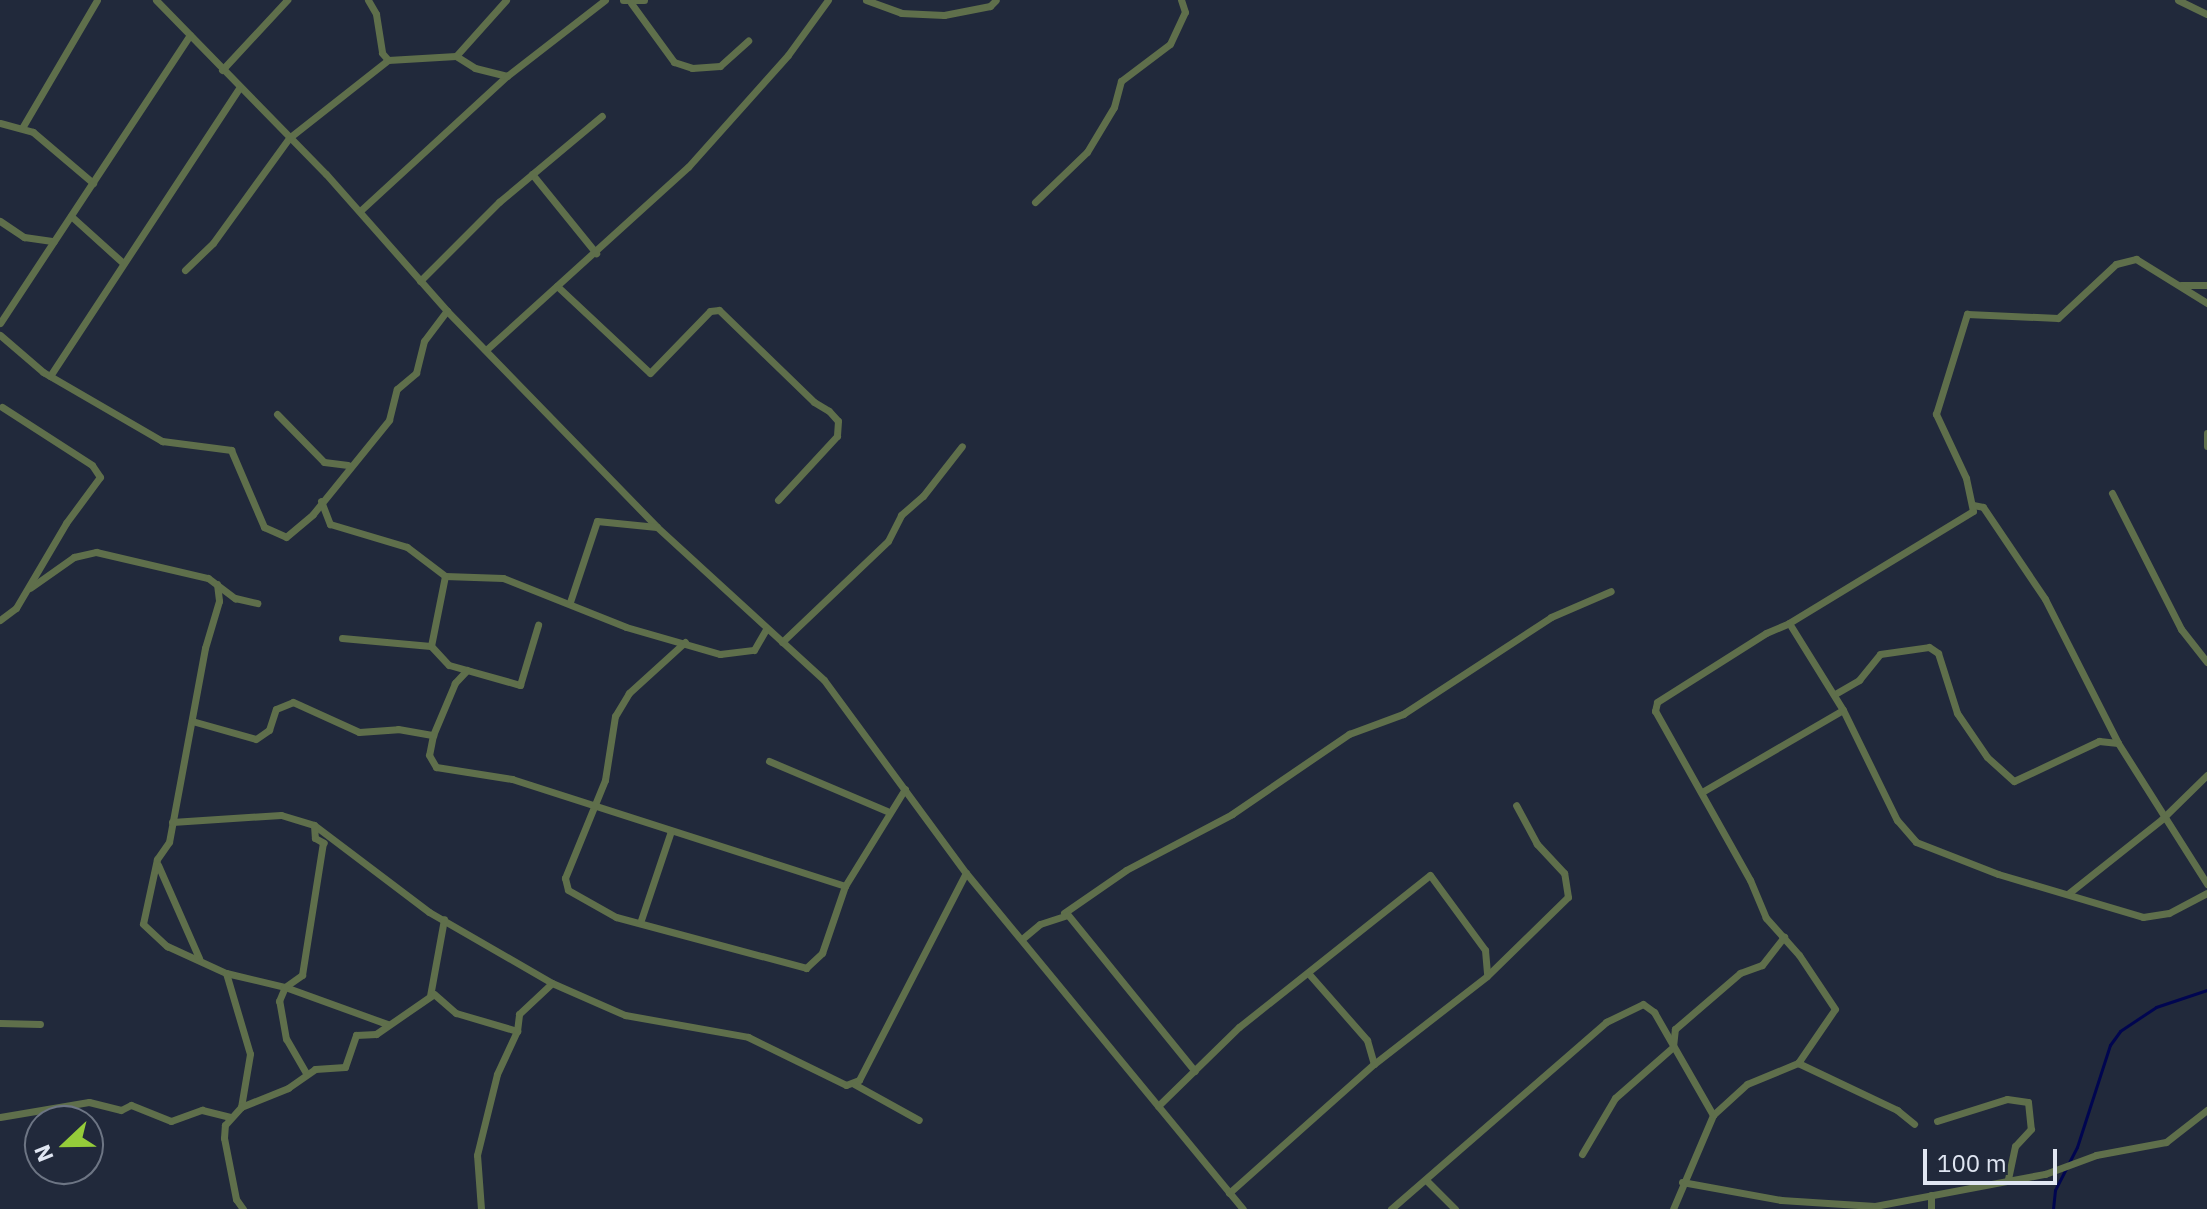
<!DOCTYPE html>
<style>
body{margin:0}
#map{position:relative;width:2207px;height:1209px;overflow:hidden;background:#21293b;font-family:"IBM Plex Sans",sans-serif}
div>[style]{position:absolute}
[style*='--x']{left:calc(var(--x)*1px);top:calc(var(--y)*1px);width:calc(var(--w)*1px);rotate:calc(var(--a)*1deg)}
.stream>*{height:3px;margin:-1.5px;padding:0 1.5px;transform-origin:1.5px;border-radius:1.5px;background:#000550}
.street>*{height:7px;margin:-3.5px;padding:0 3.5px;transform-origin:3.5px;border-radius:3.5px;background:#5f6f4b}
span{translate:-50% -50%;white-space:nowrap;text-align:center;line-height:1.15;-webkit-text-stroke:8px #21293b;paint-order:stroke}
.north{position:absolute;left:24px;top:1105px;width:80px;height:80px;box-sizing:border-box;background:#21293b;border:2px solid #6d7584;border-radius:50%;rotate:248deg;font-size:22px;font-weight:700;line-height:32px;text-align:center;color:#e0e6f2}
.north::after{content:'';display:block;margin:auto;width:28px;height:36px;background:#95cc3a;clip-path:polygon(50% 0,100% 100%,50% 72%,0 100%)}
.scale{position:absolute;left:1923px;top:1149px;width:134px;height:36px;box-sizing:border-box;border:4px solid #e0e6f2;border-top:0;padding-left:10px;font-size:24px;line-height:28px;white-space:nowrap;color:#e0e6f2;-webkit-text-stroke:6px #21293b;paint-order:stroke}
</style>
<div id="map">
<div class="stream">
<i style="--x:2053;--y:1209;--w:19;--a:-84"></i>
<i style="--x:2055;--y:1190;--w:48;--a:-62.9"></i>
<i style="--x:2077;--y:1147;--w:107;--a:-72.1"></i>
<i style="--x:2110;--y:1045;--w:17;--a:-54"></i>
<i style="--x:2120;--y:1031;--w:43;--a:-33.7"></i>
<i style="--x:2156;--y:1007;--w:54;--a:-18.4"></i>
</div>
<div class="street">
<i style="--x:156;--y:0;--w:243;--a:45.7"></i>
<i style="--x:326;--y:174;--w:183;--a:48.5"></i>
<i style="--x:447;--y:311;--w:301;--a:45.8"></i>
<i style="--x:657;--y:527;--w:226;--a:42.5"></i>
<i style="--x:824;--y:680;--w:240;--a:53.7"></i>
<i style="--x:966;--y:873;--w:435;--a:50.5"></i>
<i style="--x:368;--y:0;--w:16;--a:60"></i>
<i style="--x:376;--y:14;--w:39;--a:81"></i>
<i style="--x:382;--y:53;--w:9;--a:49"></i>
<i style="--x:623;--y:0;--w:21;--a:0"></i>
<i style="--x:866;--y:0;--w:37;--a:20"></i>
<i style="--x:901;--y:13;--w:43;--a:2.7"></i>
<i style="--x:944;--y:15;--w:47;--a:-11.1"></i>
<i style="--x:990;--y:6;--w:8;--a:-45"></i>
<i style="--x:2178;--y:0;--w:32;--a:26"></i>
<i style="--x:631;--y:3;--w:73;--a:53.9"></i>
<i style="--x:674;--y:62;--w:19;--a:18"></i>
<i style="--x:692;--y:68;--w:28;--a:-4"></i>
<i style="--x:720;--y:66;--w:38;--a:-42"></i>
<i style="--x:456;--y:56;--w:75;--a:-48.2"></i>
<i style="--x:222;--y:70;--w:96;--a:-47.1"></i>
<i style="--x:0;--y:123;--w:34;--a:15"></i>
<i style="--x:33;--y:132;--w:79;--a:40.4"></i>
<i style="--x:22;--y:128;--w:148;--a:-59.6"></i>
<i style="--x:532;--y:174;--w:102;--a:51"></i>
<i style="--x:1035;--y:202;--w:72;--a:-43.9"></i>
<i style="--x:1087;--y:152;--w:52;--a:-59"></i>
<i style="--x:1114;--y:107;--w:27;--a:-75"></i>
<i style="--x:1121;--y:81;--w:61;--a:-37.1"></i>
<i style="--x:1170;--y:44;--w:35;--a:-65"></i>
<i style="--x:1185;--y:12;--w:13;--a:-108"></i>
<i style="--x:360;--y:211;--w:200;--a:-42.6"></i>
<i style="--x:71;--y:216;--w:70;--a:42.1"></i>
<i style="--x:0;--y:221;--w:29;--a:34"></i>
<i style="--x:24;--y:237;--w:30;--a:8"></i>
<i style="--x:185;--y:270;--w:39;--a:-44"></i>
<i style="--x:213;--y:243;--w:130;--a:-54.1"></i>
<i style="--x:289;--y:138;--w:126;--a:-38.2"></i>
<i style="--x:388;--y:60;--w:68;--a:-3.4"></i>
<i style="--x:456;--y:56;--w:22;--a:32"></i>
<i style="--x:475;--y:68;--w:33;--a:14"></i>
<i style="--x:507;--y:76;--w:124;--a:-37.8"></i>
<i style="--x:420;--y:281;--w:112;--a:-45"></i>
<i style="--x:499;--y:202;--w:134;--a:-39.9"></i>
<i style="--x:2181;--y:285;--w:26;--a:0"></i>
<i style="--x:557;--y:286;--w:127;--a:43.1"></i>
<i style="--x:650;--y:373;--w:86;--a:-45.9"></i>
<i style="--x:710;--y:311;--w:9;--a:-6"></i>
<i style="--x:719;--y:310;--w:132;--a:44.1"></i>
<i style="--x:814;--y:402;--w:17;--a:31"></i>
<i style="--x:829;--y:411;--w:13;--a:48"></i>
<i style="--x:838;--y:421;--w:15;--a:94"></i>
<i style="--x:837;--y:436;--w:87;--a:132.7"></i>
<i style="--x:0;--y:323;--w:345;--a:-56.6"></i>
<i style="--x:0;--y:335;--w:57;--a:40.7"></i>
<i style="--x:43;--y:372;--w:138;--a:30.1"></i>
<i style="--x:162;--y:441;--w:70;--a:7.4"></i>
<i style="--x:231;--y:450;--w:84;--a:66.8"></i>
<i style="--x:264;--y:527;--w:24;--a:24"></i>
<i style="--x:286;--y:537;--w:35;--a:-40"></i>
<i style="--x:313;--y:514;--w:121;--a:-51"></i>
<i style="--x:389;--y:420;--w:32;--a:-76"></i>
<i style="--x:397;--y:389;--w:25;--a:-40"></i>
<i style="--x:416;--y:373;--w:33;--a:-76"></i>
<i style="--x:424;--y:341;--w:38;--a:-53"></i>
<i style="--x:486;--y:350;--w:273;--a:-42.2"></i>
<i style="--x:688;--y:167;--w:150;--a:-48.2"></i>
<i style="--x:788;--y:55;--w:68;--a:-54"></i>
<i style="--x:50;--y:376;--w:344;--a:-56.7"></i>
<i style="--x:277;--y:414;--w:67;--a:45.6"></i>
<i style="--x:324;--y:462;--w:24;--a:7"></i>
<i style="--x:2207;--y:433;--w:13;--a:90"></i>
<i style="--x:2112;--y:493;--w:153;--a:63.1"></i>
<i style="--x:2181;--y:629;--w:42;--a:51.8"></i>
<i style="--x:321;--y:501;--w:25;--a:69"></i>
<i style="--x:330;--y:524;--w:80;--a:16.6"></i>
<i style="--x:407;--y:547;--w:48;--a:37.3"></i>
<i style="--x:445;--y:576;--w:58;--a:2"></i>
<i style="--x:503;--y:578;--w:132;--a:21.7"></i>
<i style="--x:626;--y:627;--w:98;--a:16"></i>
<i style="--x:720;--y:654;--w:34;--a:-7"></i>
<i style="--x:754;--y:650;--w:24;--a:-60"></i>
<i style="--x:1973;--y:505;--w:10;--a:11"></i>
<i style="--x:1983;--y:507;--w:111;--a:56"></i>
<i style="--x:2045;--y:599;--w:161;--a:63.1"></i>
<i style="--x:2118;--y:743;--w:167;--a:57.7"></i>
<i style="--x:217;--y:584;--w:17;--a:83"></i>
<i style="--x:219;--y:601;--w:49;--a:106.6"></i>
<i style="--x:205;--y:648;--w:197;--a:100.5"></i>
<i style="--x:169;--y:842;--w:21;--a:125"></i>
<i style="--x:157;--y:859;--w:66;--a:102.2"></i>
<i style="--x:143;--y:924;--w:33;--a:43"></i>
<i style="--x:167;--y:946;--w:65;--a:24.6"></i>
<i style="--x:226;--y:973;--w:61;--a:13.3"></i>
<i style="--x:285;--y:987;--w:109;--a:19.9"></i>
<i style="--x:30;--y:588;--w:54;--a:-35.2"></i>
<i style="--x:74;--y:557;--w:23;--a:-13"></i>
<i style="--x:96;--y:552;--w:115;--a:13.1"></i>
<i style="--x:208;--y:578;--w:34;--a:37"></i>
<i style="--x:235;--y:598;--w:23;--a:13"></i>
<i style="--x:570;--y:602;--w:85;--a:-71.6"></i>
<i style="--x:597;--y:521;--w:60;--a:5.7"></i>
<i style="--x:0;--y:620;--w:20;--a:-37"></i>
<i style="--x:16;--y:608;--w:99;--a:-59.5"></i>
<i style="--x:66;--y:523;--w:57;--a:-53.5"></i>
<i style="--x:100;--y:477;--w:14;--a:-124"></i>
<i style="--x:92;--y:465;--w:107;--a:-147.2"></i>
<i style="--x:1789;--y:623;--w:215;--a:-31.3"></i>
<i style="--x:1973;--y:511;--w:34;--a:-102"></i>
<i style="--x:1966;--y:478;--w:71;--a:-115.1"></i>
<i style="--x:1936;--y:414;--w:105;--a:-72.8"></i>
<i style="--x:1967;--y:314;--w:91;--a:2.5"></i>
<i style="--x:2058;--y:318;--w:79;--a:-43"></i>
<i style="--x:2116;--y:264;--w:21;--a:-14"></i>
<i style="--x:2136;--y:259;--w:84;--a:31.8"></i>
<i style="--x:342;--y:638;--w:89;--a:5.1"></i>
<i style="--x:685;--y:642;--w:76;--a:137.7"></i>
<i style="--x:629;--y:693;--w:27;--a:121"></i>
<i style="--x:615;--y:716;--w:65;--a:98.9"></i>
<i style="--x:605;--y:780;--w:106;--a:112.2"></i>
<i style="--x:565;--y:878;--w:12;--a:76"></i>
<i style="--x:568;--y:890;--w:55;--a:29.4"></i>
<i style="--x:616;--y:917;--w:197;--a:15"></i>
<i style="--x:806;--y:968;--w:22;--a:-43"></i>
<i style="--x:822;--y:953;--w:71;--a:-71.1"></i>
<i style="--x:845;--y:886;--w:114;--a:-58.3"></i>
<i style="--x:782;--y:642;--w:146;--a:-43.6"></i>
<i style="--x:888;--y:541;--w:29;--a:-63"></i>
<i style="--x:901;--y:515;--w:29;--a:-41"></i>
<i style="--x:923;--y:496;--w:63;--a:-52"></i>
<i style="--x:431;--y:646;--w:26;--a:47"></i>
<i style="--x:449;--y:665;--w:74;--a:15.7"></i>
<i style="--x:520;--y:685;--w:63;--a:-73.3"></i>
<i style="--x:431;--y:646;--w:71;--a:-78.7"></i>
<i style="--x:467;--y:670;--w:18;--a:133"></i>
<i style="--x:455;--y:683;--w:56;--a:112.9"></i>
<i style="--x:433;--y:735;--w:20;--a:101"></i>
<i style="--x:429;--y:755;--w:14;--a:60"></i>
<i style="--x:436;--y:767;--w:77;--a:9"></i>
<i style="--x:512;--y:779;--w:350;--a:17.8"></i>
<i style="--x:1835;--y:694;--w:28;--a:-30"></i>
<i style="--x:1859;--y:680;--w:33;--a:-51"></i>
<i style="--x:1880;--y:654;--w:49;--a:-8.1"></i>
<i style="--x:1929;--y:647;--w:11;--a:34"></i>
<i style="--x:1938;--y:653;--w:63;--a:72.4"></i>
<i style="--x:1957;--y:713;--w:53;--a:55.7"></i>
<i style="--x:1987;--y:757;--w:36;--a:42"></i>
<i style="--x:2014;--y:781;--w:94;--a:-25.2"></i>
<i style="--x:2099;--y:741;--w:19;--a:6"></i>
<i style="--x:192;--y:721;--w:66;--a:15.7"></i>
<i style="--x:256;--y:739;--w:16;--a:-35"></i>
<i style="--x:269;--y:730;--w:22;--a:-72"></i>
<i style="--x:276;--y:709;--w:18;--a:-22"></i>
<i style="--x:293;--y:702;--w:72;--a:24.4"></i>
<i style="--x:359;--y:732;--w:39;--a:-4"></i>
<i style="--x:398;--y:729;--w:36;--a:10"></i>
<i style="--x:769;--y:761;--w:128;--a:23"></i>
<i style="--x:1702;--y:792;--w:163;--a:-30.2"></i>
<i style="--x:172;--y:822;--w:109;--a:-3.7"></i>
<i style="--x:281;--y:815;--w:34;--a:17"></i>
<i style="--x:314;--y:825;--w:144;--a:37.1"></i>
<i style="--x:429;--y:912;--w:142;--a:30"></i>
<i style="--x:552;--y:983;--w:80;--a:23.7"></i>
<i style="--x:625;--y:1015;--w:125;--a:10.1"></i>
<i style="--x:748;--y:1037;--w:109;--a:26.1"></i>
<i style="--x:846;--y:1085;--w:14;--a:-21"></i>
<i style="--x:859;--y:1080;--w:233;--a:-62.7"></i>
<i style="--x:314;--y:825;--w:13;--a:86"></i>
<i style="--x:315;--y:838;--w:10;--a:29"></i>
<i style="--x:158;--y:865;--w:102;--a:66.2"></i>
<i style="--x:2069;--y:893;--w:119;--a:-38.5"></i>
<i style="--x:2162;--y:819;--w:63;--a:-44.4"></i>
<i style="--x:1064;--y:913;--w:75;--a:-34.7"></i>
<i style="--x:1126;--y:870;--w:120;--a:-27.8"></i>
<i style="--x:1232;--y:814;--w:142;--a:-34.4"></i>
<i style="--x:1349;--y:734;--w:58;--a:-20.3"></i>
<i style="--x:1403;--y:714;--w:177;--a:-33.2"></i>
<i style="--x:1551;--y:617;--w:65;--a:-23.4"></i>
<i style="--x:640;--y:923;--w:97;--a:-71.4"></i>
<i style="--x:1022;--y:939;--w:23;--a:-40"></i>
<i style="--x:1040;--y:924;--w:29;--a:-18"></i>
<i style="--x:1068;--y:915;--w:201;--a:50.9"></i>
<i style="--x:226;--y:973;--w:84;--a:73.5"></i>
<i style="--x:250;--y:1054;--w:54;--a:99.6"></i>
<i style="--x:1309;--y:974;--w:88;--a:48.7"></i>
<i style="--x:1367;--y:1040;--w:25;--a:74"></i>
<i style="--x:430;--y:996;--w:78;--a:-79.7"></i>
<i style="--x:0;--y:1023;--w:40;--a:1.4"></i>
<i style="--x:1798;--y:1063;--w:110;--a:25.4"></i>
<i style="--x:1897;--y:1110;--w:22;--a:39"></i>
<i style="--x:306;--y:1073;--w:39;--a:-120"></i>
<i style="--x:286;--y:1039;--w:39;--a:-100"></i>
<i style="--x:279;--y:1001;--w:15;--a:-67"></i>
<i style="--x:285;--y:987;--w:21;--a:-35"></i>
<i style="--x:302;--y:975;--w:134;--a:-81"></i>
<i style="--x:854;--y:1084;--w:74;--a:29"></i>
<i style="--x:1158;--y:1106;--w:113;--a:-44.3"></i>
<i style="--x:1239;--y:1027;--w:244;--a:-38.5"></i>
<i style="--x:1430;--y:875;--w:93;--a:53.7"></i>
<i style="--x:1485;--y:950;--w:25;--a:85"></i>
<i style="--x:0;--y:1117;--w:90;--a:-9.6"></i>
<i style="--x:89;--y:1102;--w:33;--a:14"></i>
<i style="--x:121;--y:1110;--w:11;--a:-27"></i>
<i style="--x:131;--y:1105;--w:43;--a:21.8"></i>
<i style="--x:171;--y:1121;--w:33;--a:-20"></i>
<i style="--x:202;--y:1110;--w:29;--a:14"></i>
<i style="--x:1937;--y:1121;--w:73;--a:-17.4"></i>
<i style="--x:2007;--y:1099;--w:21;--a:8"></i>
<i style="--x:2028;--y:1102;--w:27;--a:84"></i>
<i style="--x:2031;--y:1129;--w:23;--a:133"></i>
<i style="--x:2015;--y:1146;--w:35;--a:102"></i>
<i style="--x:1582;--y:1154;--w:65;--a:-59.5"></i>
<i style="--x:1615;--y:1098;--w:77;--a:-41.3"></i>
<i style="--x:1673;--y:1047;--w:18;--a:-84"></i>
<i style="--x:1675;--y:1029;--w:86;--a:-40.7"></i>
<i style="--x:1740;--y:973;--w:23;--a:-20"></i>
<i style="--x:1762;--y:965;--w:36;--a:-52"></i>
<i style="--x:1426;--y:1180;--w:41;--a:45"></i>
<i style="--x:1682;--y:1182;--w:101;--a:10.3"></i>
<i style="--x:1781;--y:1200;--w:94;--a:3.7"></i>
<i style="--x:1875;--y:1206;--w:173;--a:-10.7"></i>
<i style="--x:2045;--y:1174;--w:54;--a:-20.4"></i>
<i style="--x:2096;--y:1155;--w:71;--a:-10.5"></i>
<i style="--x:2166;--y:1142;--w:52;--a:-38"></i>
<i style="--x:1229;--y:1193;--w:194;--a:-41.7"></i>
<i style="--x:1374;--y:1064;--w:143;--a:-37.9"></i>
<i style="--x:1487;--y:976;--w:113;--a:-44.3"></i>
<i style="--x:1568;--y:897;--w:24;--a:-99"></i>
<i style="--x:1564;--y:873;--w:40;--a:-133"></i>
<i style="--x:1537;--y:844;--w:44;--a:-118.3"></i>
<i style="--x:243;--y:1209;--w:12;--a:-125"></i>
<i style="--x:236;--y:1199;--w:62;--a:-101.1"></i>
<i style="--x:224;--y:1138;--w:13;--a:-86"></i>
<i style="--x:225;--y:1125;--w:24;--a:-48"></i>
<i style="--x:241;--y:1107;--w:51;--a:-22"></i>
<i style="--x:288;--y:1088;--w:33;--a:-35"></i>
<i style="--x:315;--y:1069;--w:30;--a:-4"></i>
<i style="--x:345;--y:1067;--w:34;--a:-71"></i>
<i style="--x:356;--y:1035;--w:20;--a:-3"></i>
<i style="--x:376;--y:1034;--w:70;--a:-34.6"></i>
<i style="--x:434;--y:994;--w:29;--a:41"></i>
<i style="--x:456;--y:1013;--w:64;--a:16.4"></i>
<i style="--x:481;--y:1209;--w:54;--a:-94.2"></i>
<i style="--x:477;--y:1155;--w:83;--a:-76.1"></i>
<i style="--x:497;--y:1074;--w:47;--a:-65.1"></i>
<i style="--x:517;--y:1031;--w:17;--a:-83"></i>
<i style="--x:519;--y:1014;--w:45;--a:-43.2"></i>
<i style="--x:1391;--y:1209;--w:285;--a:-41"></i>
<i style="--x:1606;--y:1022;--w:41;--a:-25.9"></i>
<i style="--x:1643;--y:1004;--w:14;--a:36"></i>
<i style="--x:1654;--y:1012;--w:119;--a:60.2"></i>
<i style="--x:1673;--y:1209;--w:102;--a:-66.9"></i>
<i style="--x:1713;--y:1115;--w:46;--a:-42.4"></i>
<i style="--x:1747;--y:1084;--w:55;--a:-22.4"></i>
<i style="--x:1798;--y:1063;--w:65;--a:-55.6"></i>
<i style="--x:1835;--y:1009;--w:65;--a:-123.7"></i>
<i style="--x:1799;--y:955;--w:50;--a:-131.7"></i>
<i style="--x:1766;--y:918;--w:41;--a:-112.8"></i>
<i style="--x:1750;--y:880;--w:194;--a:-119.3"></i>
<i style="--x:1655;--y:711;--w:9;--a:-77"></i>
<i style="--x:1657;--y:702;--w:129;--a:-32.3"></i>
<i style="--x:1766;--y:633;--w:25;--a:-23"></i>
<i style="--x:1789;--y:623;--w:102;--a:58.2"></i>
<i style="--x:1843;--y:710;--w:123;--a:63.9"></i>
<i style="--x:1897;--y:820;--w:29;--a:49"></i>
<i style="--x:1916;--y:842;--w:88;--a:21.3"></i>
<i style="--x:1998;--y:874;--w:151;--a:16.5"></i>
<i style="--x:2143;--y:917;--w:26;--a:-9"></i>
<i style="--x:2169;--y:913;--w:43;--a:-27.8"></i>
<i style="--x:1931;--y:1209;--w:14;--a:-90"></i>
</div>
<div class="north">N</div>
<div class="scale">100 m</div>
</div>
